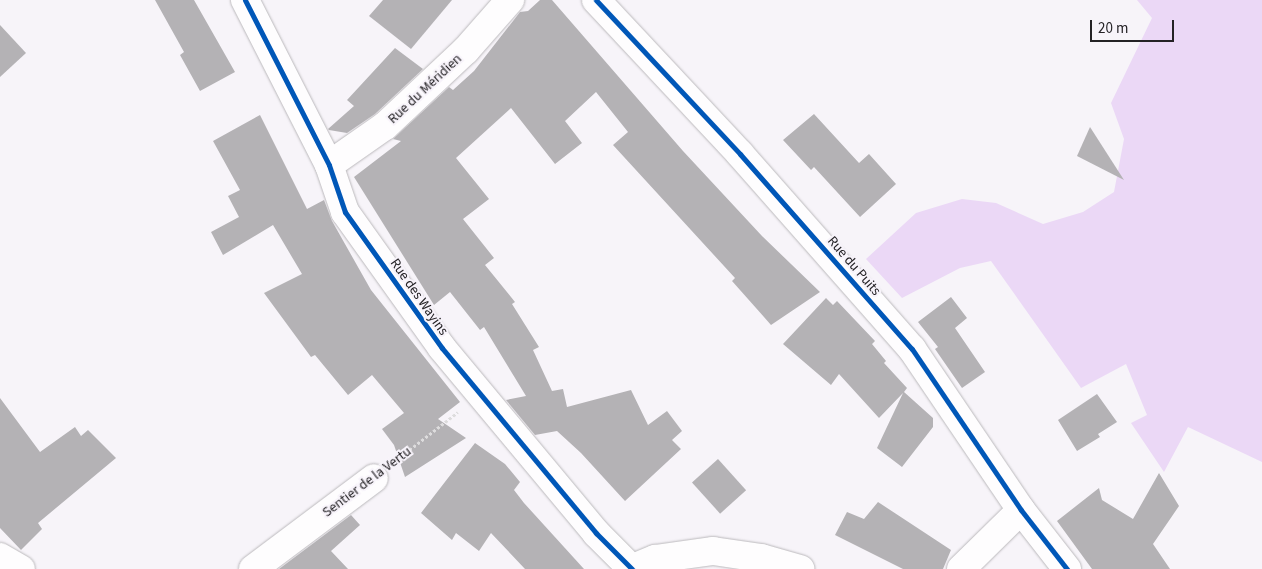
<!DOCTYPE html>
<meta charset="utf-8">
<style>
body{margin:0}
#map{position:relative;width:1262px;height:569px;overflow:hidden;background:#f7f4f9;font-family:"Source Sans 3",sans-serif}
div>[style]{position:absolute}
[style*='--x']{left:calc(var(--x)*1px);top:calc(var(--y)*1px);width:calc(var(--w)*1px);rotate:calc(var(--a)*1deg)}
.green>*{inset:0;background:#ebd8f6}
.building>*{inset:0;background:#b4b2b5;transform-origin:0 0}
.path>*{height:3px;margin-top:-1.5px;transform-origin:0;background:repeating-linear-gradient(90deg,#dddcdd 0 2.5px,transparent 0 5px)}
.roads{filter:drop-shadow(0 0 1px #bbb9bc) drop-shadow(0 0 1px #bbb9bc)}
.minor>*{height:28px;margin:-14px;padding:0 14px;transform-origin:14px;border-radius:14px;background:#fefdfe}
.cycleway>*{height:5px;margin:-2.5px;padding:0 2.5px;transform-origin:2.5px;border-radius:2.5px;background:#0057b8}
span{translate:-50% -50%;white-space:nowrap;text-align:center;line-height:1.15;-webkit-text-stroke:4px #f7f3fa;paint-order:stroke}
.street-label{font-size:14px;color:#242225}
.scale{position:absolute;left:1090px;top:20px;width:84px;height:22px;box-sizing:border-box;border:2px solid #242225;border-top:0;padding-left:6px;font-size:15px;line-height:18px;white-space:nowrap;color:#242225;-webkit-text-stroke:4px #f7f3fa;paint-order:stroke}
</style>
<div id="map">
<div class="green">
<i style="clip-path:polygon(1137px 0,1262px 0,1262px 462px,1188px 427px,1164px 472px,1131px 423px,1147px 415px,1126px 364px,1081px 388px,991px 261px,960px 268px,902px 298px,866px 259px,916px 213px,962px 199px,996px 203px,1043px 224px,1083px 212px,1114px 192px,1124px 139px,1111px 103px,1152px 18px)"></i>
</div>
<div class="building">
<i style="clip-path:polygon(155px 0,194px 0,235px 72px,200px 91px,180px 55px,184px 52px)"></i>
<i style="clip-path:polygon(383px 0,452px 0,411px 49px,369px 16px)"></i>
<i style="clip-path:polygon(540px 0,552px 0,683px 151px,762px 236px,820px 292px,771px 325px,732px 281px,735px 278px,613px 145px,628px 132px,596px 92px,565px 121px,582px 143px,555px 164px,511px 108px,456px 158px,489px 199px,463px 219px,494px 258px,485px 265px,515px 302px,512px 304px,539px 347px,533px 350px,552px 391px,563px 389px,567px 407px,631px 390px,648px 425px,667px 411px,682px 431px,672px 440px,681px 449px,625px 501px,581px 453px,557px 431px,535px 435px,506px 400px,526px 396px,484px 327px,480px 330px,450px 292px,434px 305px,354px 177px,401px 141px,393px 139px,449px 87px,453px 90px,474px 71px,520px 12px,528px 11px)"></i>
<i style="clip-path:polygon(0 25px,26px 53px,0 77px)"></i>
<i style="clip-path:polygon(395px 48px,423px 69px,375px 114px,347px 133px,329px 130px,328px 129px,354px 106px,347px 100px)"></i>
<i style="clip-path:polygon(814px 114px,859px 163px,869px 154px,896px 184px,860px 217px,814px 167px,811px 170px,783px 140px)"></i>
<i style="clip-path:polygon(260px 115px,307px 209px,324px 200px,332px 221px,371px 290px,460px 402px,438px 419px,466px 438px,405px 477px,394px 445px,382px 429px,404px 413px,372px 375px,348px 395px,315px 355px,311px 357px,264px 293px,302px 274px,273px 225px,223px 255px,211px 232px,239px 217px,228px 196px,240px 190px,213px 141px)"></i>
<i style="clip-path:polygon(1090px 127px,1124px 180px,1077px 156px)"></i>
<i style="clip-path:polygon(951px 297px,967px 318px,955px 328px,985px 372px,962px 388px,935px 349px,938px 347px,918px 322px)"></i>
<i style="clip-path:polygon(826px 298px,833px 305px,837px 301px,875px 341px,872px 344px,886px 361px,884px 363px,907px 388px,904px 392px,933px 418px,933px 427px,902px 467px,877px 448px,903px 393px,879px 418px,839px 374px,831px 385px,783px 344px)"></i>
<i style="clip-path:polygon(1097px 394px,1117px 422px,1098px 434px,1100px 437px,1077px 451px,1058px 420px)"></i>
<i style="clip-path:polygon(0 398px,40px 452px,75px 427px,81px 436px,88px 430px,116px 458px,38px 523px,42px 529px,21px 550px,0 528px)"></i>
<i style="clip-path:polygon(475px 443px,505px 464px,520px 482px,514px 490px,524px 503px,584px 569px,525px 569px,491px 533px,479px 551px,456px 533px,452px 540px,421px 513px)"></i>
<i style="left:718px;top:459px;width:42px;height:35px;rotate:48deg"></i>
<i style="clip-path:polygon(1159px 473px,1179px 506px,1153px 544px,1170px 569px,1092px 569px,1057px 521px,1099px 488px,1102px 500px,1133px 519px)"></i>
<i style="clip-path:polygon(878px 502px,951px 550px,943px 569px,903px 569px,835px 535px,847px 512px,864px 519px)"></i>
<i style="clip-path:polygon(351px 515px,360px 525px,331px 551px,348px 569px,279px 569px)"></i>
</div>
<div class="path">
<i style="--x:394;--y:462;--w:81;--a:-38"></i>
</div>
<div class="roads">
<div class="minor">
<i style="--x:245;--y:0;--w:185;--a:63"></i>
<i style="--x:329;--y:165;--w:50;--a:71.2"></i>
<i style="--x:345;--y:212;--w:167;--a:54.5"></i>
<i style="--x:442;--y:348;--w:241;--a:50.2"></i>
<i style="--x:596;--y:533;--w:51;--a:45"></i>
<i style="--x:596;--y:0;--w:211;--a:46.9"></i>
<i style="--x:740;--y:154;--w:260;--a:48.6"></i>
<i style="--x:912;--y:349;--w:194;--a:55.9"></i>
<i style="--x:1021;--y:510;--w:75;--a:52.1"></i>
<i style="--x:329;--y:165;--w:68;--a:-34.9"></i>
<i style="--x:385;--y:126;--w:111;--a:-43.2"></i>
<i style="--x:466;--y:50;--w:67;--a:-48.7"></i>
<i style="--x:0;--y:557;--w:24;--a:30"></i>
<i style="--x:253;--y:569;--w:151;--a:-36.9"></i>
<i style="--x:631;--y:569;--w:26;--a:-23"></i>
<i style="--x:655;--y:559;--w:59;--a:-7.9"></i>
<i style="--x:713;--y:551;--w:49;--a:8.3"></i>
<i style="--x:761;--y:558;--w:41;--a:15.8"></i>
<i style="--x:961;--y:569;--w:84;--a:-44.5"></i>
</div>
</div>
<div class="cycleway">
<i style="--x:245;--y:0;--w:185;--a:63"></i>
<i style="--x:329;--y:165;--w:50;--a:71.2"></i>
<i style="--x:345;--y:212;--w:167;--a:54.5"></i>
<i style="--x:442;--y:348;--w:241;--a:50.2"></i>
<i style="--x:596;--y:533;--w:51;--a:45"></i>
<i style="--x:596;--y:0;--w:211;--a:46.9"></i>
<i style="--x:740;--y:154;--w:260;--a:48.6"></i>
<i style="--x:912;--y:349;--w:194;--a:55.9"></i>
<i style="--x:1021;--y:510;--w:75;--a:52.1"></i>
</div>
<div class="street-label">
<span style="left:425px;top:89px;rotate:-43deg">Rue du Méridien</span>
<span style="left:854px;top:266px;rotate:49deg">Rue du Puits</span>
<span style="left:419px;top:297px;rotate:55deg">Rue des Wayins</span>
<span style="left:367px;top:482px;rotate:-37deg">Sentier de la Vertu</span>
</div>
<div class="scale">20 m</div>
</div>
